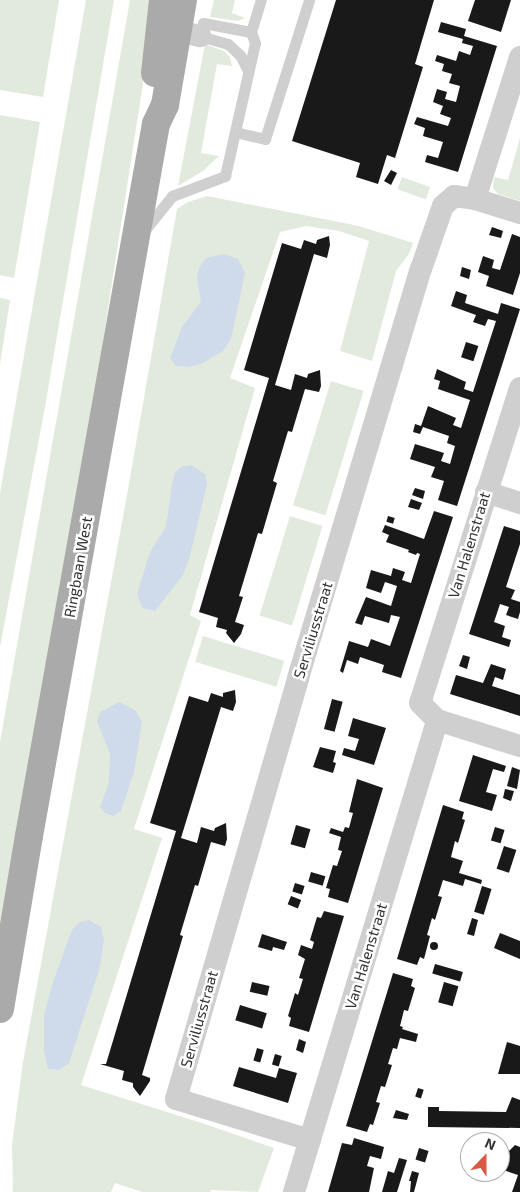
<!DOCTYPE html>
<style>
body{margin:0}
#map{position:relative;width:520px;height:1192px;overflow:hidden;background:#fff;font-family:"Exo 2",sans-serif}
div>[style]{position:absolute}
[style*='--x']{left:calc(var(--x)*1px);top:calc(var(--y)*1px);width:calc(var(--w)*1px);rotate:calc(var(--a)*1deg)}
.green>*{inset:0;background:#e2eade;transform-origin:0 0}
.water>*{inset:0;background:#cfdaeb}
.building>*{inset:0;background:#191919;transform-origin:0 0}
.round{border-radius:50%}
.lane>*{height:11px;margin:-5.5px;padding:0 5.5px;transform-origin:5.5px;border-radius:5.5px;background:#cfcfcf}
.street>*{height:22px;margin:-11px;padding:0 11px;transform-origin:11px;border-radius:11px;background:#cfcfcf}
.primary>*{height:28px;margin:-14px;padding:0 14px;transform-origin:14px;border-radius:14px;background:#aaa}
span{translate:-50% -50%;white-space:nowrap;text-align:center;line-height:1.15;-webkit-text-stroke:5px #fff;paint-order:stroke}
.street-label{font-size:15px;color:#323232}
.north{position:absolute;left:460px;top:1132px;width:50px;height:50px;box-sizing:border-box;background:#fff;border:1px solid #adadad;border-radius:50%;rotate:22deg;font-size:14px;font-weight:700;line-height:20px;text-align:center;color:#323232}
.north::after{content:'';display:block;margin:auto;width:18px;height:22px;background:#da5943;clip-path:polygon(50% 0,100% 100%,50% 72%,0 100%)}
</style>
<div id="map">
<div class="green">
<i style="clip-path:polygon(0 0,59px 0,43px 97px,0 90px)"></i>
<i style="clip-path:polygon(86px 0,114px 0,45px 407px,0 647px,0 493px)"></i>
<i style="clip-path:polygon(130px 0,156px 0,82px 476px,0 929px,0 742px)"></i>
<i style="clip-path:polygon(214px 0,235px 0,232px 13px,245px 18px,238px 21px,210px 17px)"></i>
<i style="clip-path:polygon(205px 44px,224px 51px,230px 57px,232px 66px,217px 64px,201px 153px,219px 156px,203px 171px,178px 186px)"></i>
<i style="clip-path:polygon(0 115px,40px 122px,14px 278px,0 275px)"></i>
<i style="clip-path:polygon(520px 138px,520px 201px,498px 194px,493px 188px,494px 177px,508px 180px)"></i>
<i style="left:402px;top:177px;width:30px;height:13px;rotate:20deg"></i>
<i style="clip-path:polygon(207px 196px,359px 226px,413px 243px,409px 254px,396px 271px,372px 361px,340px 351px,369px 241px,339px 231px,306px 226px,280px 232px,230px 378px,255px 388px,190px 615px,201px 621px,134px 829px,162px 838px,81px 1085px,202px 1123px,274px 1148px,258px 1192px,211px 1190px,210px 1192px,142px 1192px,115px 1183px,111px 1192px,13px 1192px,12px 1145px,23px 1062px,127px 495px,177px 209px,188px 202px)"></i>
<i style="clip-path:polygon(0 298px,10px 300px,0 364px)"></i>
<i style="left:331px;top:381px;width:34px;height:130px;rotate:17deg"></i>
<i style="left:290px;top:516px;width:34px;height:104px;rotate:17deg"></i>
<i style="left:203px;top:636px;width:85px;height:27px;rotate:17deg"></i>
</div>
<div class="water">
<i style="clip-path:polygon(224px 254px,238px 259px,245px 273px,231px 339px,223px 351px,203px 363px,189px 367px,176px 366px,170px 358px,182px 327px,201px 302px,197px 277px,199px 268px,206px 258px)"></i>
<i style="clip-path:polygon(191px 465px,205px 474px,207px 484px,190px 556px,183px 575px,155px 611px,142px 608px,137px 594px,150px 552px,166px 527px,172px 484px,175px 473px,181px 467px)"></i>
<i style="clip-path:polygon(119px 702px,135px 710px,142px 721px,134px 772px,121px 811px,113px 816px,105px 813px,100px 807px,109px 782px,110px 754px,97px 721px,100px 712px)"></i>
<i style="clip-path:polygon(89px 920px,101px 927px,104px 939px,100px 967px,69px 1063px,59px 1070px,48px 1069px,44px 1051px,44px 1015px,53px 982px,72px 930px,80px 922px)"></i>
</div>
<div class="building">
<i style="clip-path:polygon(336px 0,434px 0,415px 64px,423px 67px,395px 158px,387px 155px,378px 184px,356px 177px,360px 163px,292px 141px)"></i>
<i style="clip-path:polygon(475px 0,511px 0,501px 32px,468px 21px)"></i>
<i style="clip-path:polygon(441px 22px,466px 29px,464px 36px,497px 46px,458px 172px,425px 162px,427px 155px,438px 158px,443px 142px,423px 136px,425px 128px,414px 124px,417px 117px,448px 126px,451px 118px,440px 114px,443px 106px,433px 102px,437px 89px,447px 92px,445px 99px,456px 102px,460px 86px,449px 83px,452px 74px,442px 71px,444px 64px,435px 61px,437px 55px,456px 61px,459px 51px,470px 55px,473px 46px,462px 43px,463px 39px,438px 32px)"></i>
<i style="clip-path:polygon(391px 170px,397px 173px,391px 185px,384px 181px)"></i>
<i style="clip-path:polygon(492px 227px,503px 231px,501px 238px,489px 235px)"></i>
<i style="clip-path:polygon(512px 234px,520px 237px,520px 273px,513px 295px,486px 286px,489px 276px,478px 272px,483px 256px,494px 260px,492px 268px,500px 270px)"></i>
<i style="clip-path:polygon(329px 236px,330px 245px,327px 258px,314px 254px,275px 385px,291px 390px,295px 374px,307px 378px,308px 374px,320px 370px,321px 386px,319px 392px,305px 389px,292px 432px,288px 431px,273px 481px,277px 483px,262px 534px,258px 533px,239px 596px,243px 597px,235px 622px,244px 625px,241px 634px,234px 643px,226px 633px,227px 630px,216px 627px,218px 618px,199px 612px,269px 378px,244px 370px,282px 243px,301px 249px,304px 240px,316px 244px,317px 240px)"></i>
<i style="clip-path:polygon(462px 267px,471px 270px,469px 279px,460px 276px)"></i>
<i style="clip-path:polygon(456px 291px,467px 295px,465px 303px,498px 314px,501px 303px,520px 309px,457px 506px,438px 500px,444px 481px,431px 477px,435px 467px,410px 459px,415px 444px,444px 453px,441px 461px,450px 464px,455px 446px,447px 443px,449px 436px,423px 427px,420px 434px,413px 432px,415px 424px,421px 426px,428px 406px,456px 418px,453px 425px,461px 428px,470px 400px,438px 389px,440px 381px,434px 379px,437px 369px,466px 382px,464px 389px,473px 392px,496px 321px,488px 319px,485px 326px,473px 322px,476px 315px,451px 306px)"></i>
<i style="left:466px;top:342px;width:13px;height:16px;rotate:18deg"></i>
<i style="clip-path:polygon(415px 488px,425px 491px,423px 499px,412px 495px)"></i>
<i style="clip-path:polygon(411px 499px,422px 503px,419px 510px,408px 507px)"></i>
<i style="clip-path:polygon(434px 511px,453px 517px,401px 678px,382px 672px,384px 665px,360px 657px,358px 664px,347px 660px,343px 673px,340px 671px,349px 641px,368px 647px,371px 639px,390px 646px,400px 617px,391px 615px,389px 623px,365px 616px,362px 625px,355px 623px,366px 597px,391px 606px,397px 586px,385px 582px,381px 593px,366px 588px,371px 570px,391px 576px,393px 568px,405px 572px,402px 580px,411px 583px,420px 554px,417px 553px,416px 555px,408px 552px,409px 550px,386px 542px,389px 535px,382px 532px,385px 525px,424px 539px)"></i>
<i style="left:388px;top:516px;width:7px;height:6px;rotate:16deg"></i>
<i style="clip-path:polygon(504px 526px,520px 531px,520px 544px,506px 587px,515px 590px,511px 599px,520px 602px,520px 612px,518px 619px,506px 615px,509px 607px,500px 604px,494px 622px,505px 626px,502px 637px,511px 640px,509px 647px,469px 634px)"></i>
<i style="clip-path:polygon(463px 655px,470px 657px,467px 669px,459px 666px)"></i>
<i style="clip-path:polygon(491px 664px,506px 669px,503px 680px,495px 677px,492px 686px,520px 695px,520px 716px,450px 694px,456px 675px,483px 683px)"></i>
<i style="clip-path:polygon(235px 690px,236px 702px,233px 711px,221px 707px,181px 838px,197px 843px,201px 827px,214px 831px,215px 828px,226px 823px,227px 839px,225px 846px,211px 842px,198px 886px,195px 885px,180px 935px,183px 936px,142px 1075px,150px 1078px,150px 1081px,140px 1096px,133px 1087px,133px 1083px,122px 1080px,124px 1071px,100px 1064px,106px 1064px,176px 831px,150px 823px,189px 696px,208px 702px,211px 693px,223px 697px,223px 693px)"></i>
<i style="left:332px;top:699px;width:11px;height:31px;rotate:15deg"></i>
<i style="clip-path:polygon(353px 718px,386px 728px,374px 765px,342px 755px,344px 748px,355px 751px,359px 739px,348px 736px)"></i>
<i style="clip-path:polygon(320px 747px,336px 751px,333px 762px,336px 763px,333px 773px,313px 767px)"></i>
<i style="clip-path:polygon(473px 755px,506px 766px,504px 772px,493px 769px,486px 792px,497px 795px,492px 811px,459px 801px)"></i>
<i style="clip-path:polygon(512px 767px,520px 770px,517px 789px,507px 786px)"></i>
<i style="clip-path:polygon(357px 779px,383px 788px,348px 903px,328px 897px,330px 889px,326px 888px,333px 865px,337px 866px,342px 851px,338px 850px,341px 837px,329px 833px,331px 828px,343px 832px,345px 827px,349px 828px,353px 813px,349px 812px)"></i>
<i style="clip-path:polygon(505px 789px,514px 791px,511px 801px,503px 798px)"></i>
<i style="clip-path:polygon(443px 805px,464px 812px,462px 819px,465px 820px,458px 843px,455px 841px,451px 857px,463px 861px,459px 873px,482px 880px,481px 884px,465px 879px,463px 886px,443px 880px,438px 896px,442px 897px,435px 920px,432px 918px,427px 935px,430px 936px,424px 959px,420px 957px,417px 965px,397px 959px)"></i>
<i style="left:296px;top:825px;width:15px;height:20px;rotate:16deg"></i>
<i style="left:495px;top:827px;width:10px;height:14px;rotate:17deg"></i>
<i style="left:504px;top:846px;width:13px;height:24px;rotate:18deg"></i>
<i style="left:311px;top:872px;width:15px;height:10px;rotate:16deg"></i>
<i style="left:295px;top:883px;width:10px;height:9px;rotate:17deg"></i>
<i style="left:482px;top:886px;width:10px;height:27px;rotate:17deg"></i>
<i style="left:291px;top:896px;width:11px;height:9px;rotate:22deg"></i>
<i style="clip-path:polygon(324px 911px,344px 916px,309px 1032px,289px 1026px,291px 1018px,288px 1016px,295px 993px,298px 995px,303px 979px,299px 978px,305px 959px,298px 955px,301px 945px,312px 949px,314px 942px,310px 940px,317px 917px,321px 918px)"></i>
<i style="clip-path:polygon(472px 918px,478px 920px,474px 936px,467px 934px)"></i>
<i style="clip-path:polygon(500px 933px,520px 941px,520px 959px,494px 948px)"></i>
<i style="clip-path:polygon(262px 934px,287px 942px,284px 950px,273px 947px,272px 951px,258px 947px)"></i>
<i class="round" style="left:430px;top:942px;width:8px;height:8px"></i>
<i style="left:435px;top:964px;width:29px;height:10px;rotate:16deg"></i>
<i style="clip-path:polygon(393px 973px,413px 979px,411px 986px,415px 988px,408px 1011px,404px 1010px,400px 1026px,403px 1027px,402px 1029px,418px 1034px,416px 1042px,400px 1038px,397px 1049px,393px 1048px,388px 1064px,392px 1065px,385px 1087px,381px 1086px,376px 1102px,380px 1103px,373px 1125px,370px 1124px,367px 1132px,346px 1126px)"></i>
<i style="left:252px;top:982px;width:18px;height:10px;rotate:13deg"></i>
<i style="left:444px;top:982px;width:15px;height:21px;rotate:16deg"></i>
<i style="left:240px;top:1005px;width:28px;height:16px;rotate:17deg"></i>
<i style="clip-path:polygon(299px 1039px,306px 1042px,303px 1053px,296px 1050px)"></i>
<i style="clip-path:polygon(507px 1042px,520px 1046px,520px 1074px,498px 1074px)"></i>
<i style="left:257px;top:1048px;width:7px;height:13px;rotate:16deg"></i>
<i style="left:275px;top:1054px;width:7px;height:11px;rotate:16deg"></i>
<i style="clip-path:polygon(239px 1067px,276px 1078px,279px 1068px,297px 1073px,288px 1103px,233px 1086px)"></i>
<i style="left:418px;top:1088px;width:6px;height:9px;rotate:18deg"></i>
<i style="clip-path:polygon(512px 1097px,520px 1100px,520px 1128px,428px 1127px,428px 1107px,439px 1107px,439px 1111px,506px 1112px)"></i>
<i style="clip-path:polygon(396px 1110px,409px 1114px,407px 1120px,393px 1118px)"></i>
<i style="clip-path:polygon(354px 1138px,384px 1147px,381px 1159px,370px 1156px,367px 1166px,374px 1168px,369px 1192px,328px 1192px,342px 1143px,352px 1145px)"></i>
<i style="clip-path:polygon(515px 1145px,520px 1147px,520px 1192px,512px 1192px,518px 1175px,500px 1169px,500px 1148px,509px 1151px)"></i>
<i style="left:419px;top:1148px;width:10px;height:12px;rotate:17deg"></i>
<i style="clip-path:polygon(399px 1158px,407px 1160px,397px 1192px,382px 1192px,388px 1171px,394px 1173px)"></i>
<i style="clip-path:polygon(412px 1171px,419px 1173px,414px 1192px,410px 1192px,411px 1181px,409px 1181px)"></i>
</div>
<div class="lane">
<i style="--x:203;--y:23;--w:49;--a:10.6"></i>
<i style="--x:200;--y:36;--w:29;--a:16"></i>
<i style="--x:228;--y:44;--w:16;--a:43"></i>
<i style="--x:240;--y:55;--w:18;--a:63"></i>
<i style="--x:235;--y:132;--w:31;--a:13"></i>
<i style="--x:265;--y:139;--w:146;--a:-72.4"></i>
<i style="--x:144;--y:231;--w:45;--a:-51.3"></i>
<i style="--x:172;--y:196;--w:57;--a:-20.7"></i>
<i style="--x:225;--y:176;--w:136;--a:-77.3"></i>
<i style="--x:255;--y:43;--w:12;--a:-110"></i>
<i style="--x:251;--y:32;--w:34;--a:-73"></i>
</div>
<div class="street">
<i style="--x:165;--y:22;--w:16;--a:35"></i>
<i style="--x:178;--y:31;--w:23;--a:13"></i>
<i style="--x:475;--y:199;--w:47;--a:17.3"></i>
<i style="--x:520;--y:388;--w:330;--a:107.6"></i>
<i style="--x:420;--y:703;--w:24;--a:45"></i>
<i style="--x:437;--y:720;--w:87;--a:17.4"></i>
<i style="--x:486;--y:492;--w:36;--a:18"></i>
<i style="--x:310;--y:1140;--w:140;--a:-163"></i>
<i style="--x:176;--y:1099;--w:438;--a:-73.8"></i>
<i style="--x:298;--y:678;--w:427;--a:-73.3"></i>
<i style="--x:421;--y:269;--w:67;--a:-70.8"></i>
<i style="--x:443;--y:206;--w:15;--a:-42"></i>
<i style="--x:454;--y:196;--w:21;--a:8"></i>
<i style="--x:475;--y:199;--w:149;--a:-72.4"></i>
<i style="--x:294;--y:1192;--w:493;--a:-73.1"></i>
</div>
<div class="primary">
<i style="--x:155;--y:73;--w:73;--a:-83.7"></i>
<i style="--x:0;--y:1009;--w:175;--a:-80.5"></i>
<i style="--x:29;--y:836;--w:723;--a:-79.89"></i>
<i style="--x:156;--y:124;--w:21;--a:-65"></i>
<i style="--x:165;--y:105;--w:107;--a:-80.3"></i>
</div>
<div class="street-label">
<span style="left:469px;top:545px;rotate:-73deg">Van Halenstraat</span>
<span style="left:78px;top:567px;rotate:-80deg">Ringbaan West</span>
<span style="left:313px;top:630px;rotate:-73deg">Serviliusstraat</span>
<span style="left:366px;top:956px;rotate:-73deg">Van Halenstraat</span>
<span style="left:199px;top:1019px;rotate:-74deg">Serviliusstraat</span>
</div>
<div class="north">N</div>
</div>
